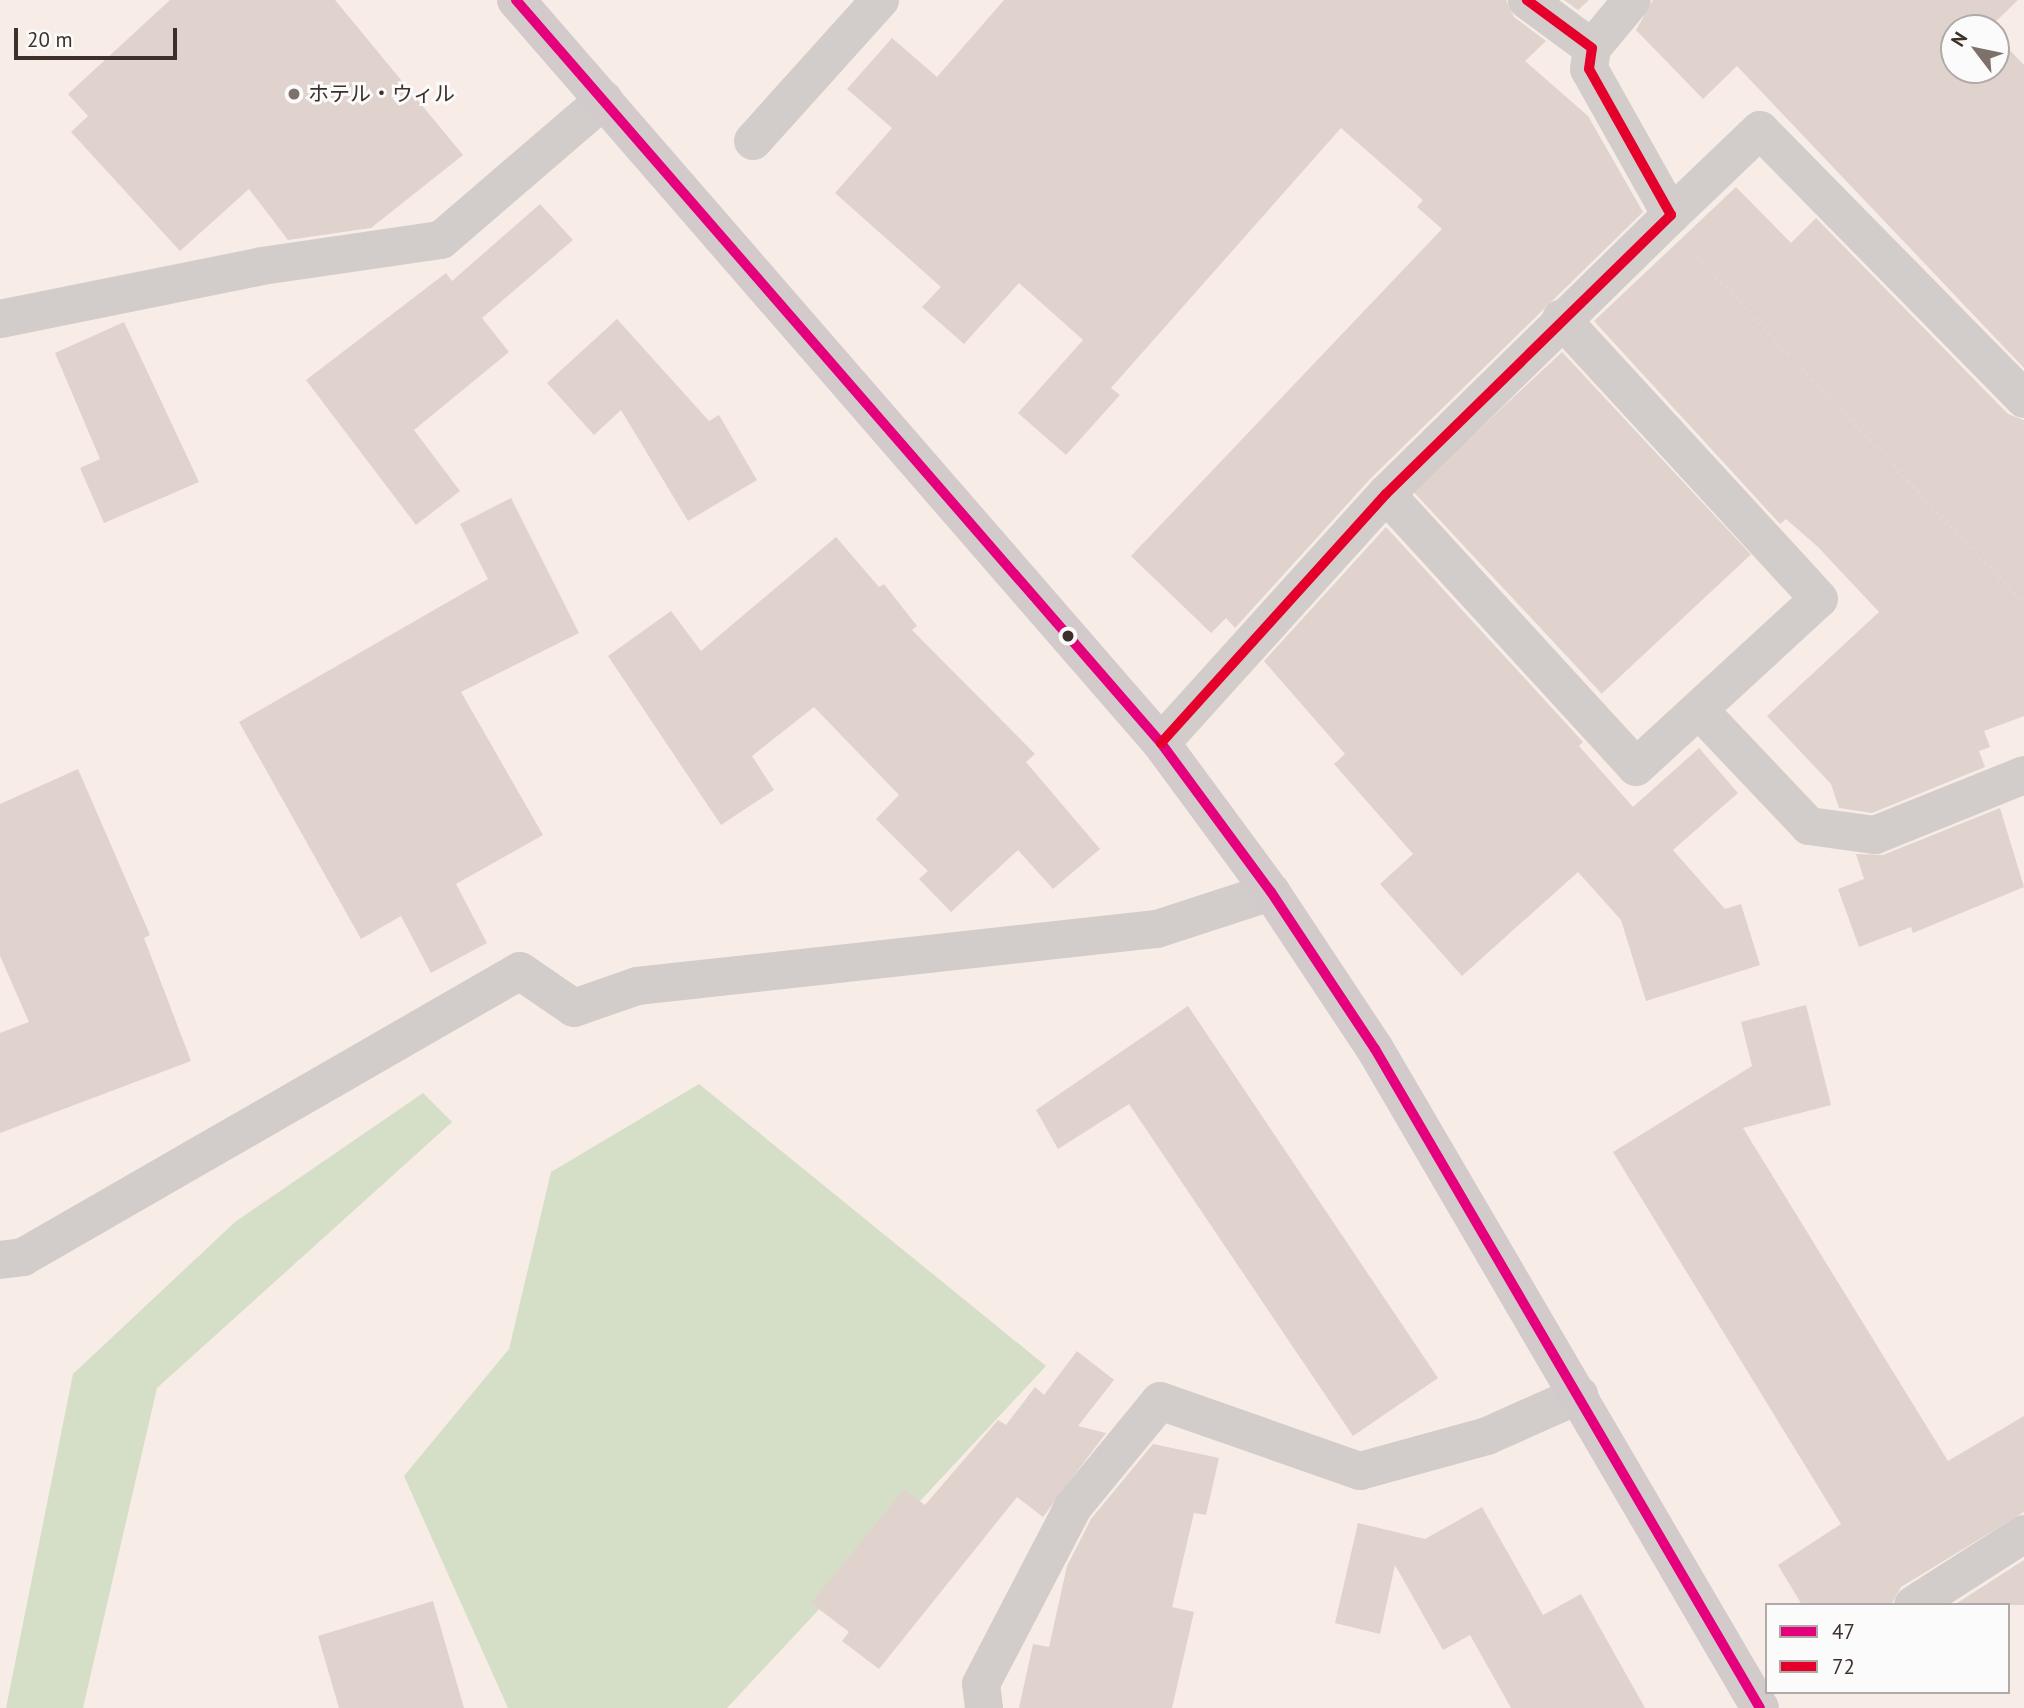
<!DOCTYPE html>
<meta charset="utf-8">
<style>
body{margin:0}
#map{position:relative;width:2024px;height:1708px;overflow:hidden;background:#f8ece6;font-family:"PT Sans","Noto Sans JP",sans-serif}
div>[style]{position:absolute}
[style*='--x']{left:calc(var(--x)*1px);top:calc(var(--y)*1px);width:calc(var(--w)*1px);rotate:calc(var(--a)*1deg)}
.green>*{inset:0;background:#d5dfc8}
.building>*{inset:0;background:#e0d3ce;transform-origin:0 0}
.path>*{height:4.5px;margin-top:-2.25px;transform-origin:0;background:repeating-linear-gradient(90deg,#dbd8d6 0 2px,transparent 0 7px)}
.minor>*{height:38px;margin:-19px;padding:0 19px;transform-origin:19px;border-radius:19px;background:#d2cdcb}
.major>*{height:38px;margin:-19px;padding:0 19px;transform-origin:19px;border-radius:19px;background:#d3cbcb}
.bus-1>*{height:10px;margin:-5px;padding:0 5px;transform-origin:5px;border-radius:5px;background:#e5007d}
.bus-2>*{height:10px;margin:-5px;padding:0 5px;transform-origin:5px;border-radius:5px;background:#e4002b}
.dots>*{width:19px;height:19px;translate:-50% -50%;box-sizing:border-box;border:4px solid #fbfbfb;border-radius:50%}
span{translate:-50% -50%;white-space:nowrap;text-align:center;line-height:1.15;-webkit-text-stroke:6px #fbfbfb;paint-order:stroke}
.poi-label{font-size:21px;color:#3d2f29}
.left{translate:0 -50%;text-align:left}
.legend{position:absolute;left:1765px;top:1603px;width:245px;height:91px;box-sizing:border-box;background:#fbfbfb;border:2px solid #afa9a7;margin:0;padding:9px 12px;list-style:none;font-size:21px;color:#3d2f29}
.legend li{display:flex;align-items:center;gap:14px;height:35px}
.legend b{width:35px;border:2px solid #afa9a7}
.north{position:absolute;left:1940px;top:14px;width:70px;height:70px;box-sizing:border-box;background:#fbfbfb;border:2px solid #afa9a7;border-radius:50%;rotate:302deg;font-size:19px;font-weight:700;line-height:28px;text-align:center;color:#3d2f29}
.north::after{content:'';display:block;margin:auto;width:24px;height:32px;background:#7e716b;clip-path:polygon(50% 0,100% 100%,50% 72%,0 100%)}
.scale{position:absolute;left:14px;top:28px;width:163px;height:32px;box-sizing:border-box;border:4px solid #3d2f29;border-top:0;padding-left:9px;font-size:21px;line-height:24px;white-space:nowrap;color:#3d2f29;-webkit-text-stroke:5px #fbfbfb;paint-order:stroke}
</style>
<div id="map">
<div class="green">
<i style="clip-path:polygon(699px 1084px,1046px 1366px,727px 1708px,508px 1708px,404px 1476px,509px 1349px,551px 1172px)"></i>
<i style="clip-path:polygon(423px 1093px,452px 1122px,157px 1388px,83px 1708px,6px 1708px,73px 1374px,235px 1222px)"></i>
</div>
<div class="building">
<i style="clip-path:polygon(170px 0,335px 0,463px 155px,371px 228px,288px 240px,249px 189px,180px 251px,71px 132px,88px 116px,68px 94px)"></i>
<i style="clip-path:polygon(1004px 0,1506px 0,1514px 17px,1546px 41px,1525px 61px,1588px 116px,1643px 212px,1371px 478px,1235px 628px,1226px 618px,1211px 633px,1131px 556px,1442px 229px,1417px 207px,1423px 200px,1341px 128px,1111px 388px,1120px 395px,1066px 455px,1018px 413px,1083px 340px,1019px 283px,964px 344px,922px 307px,941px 287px,835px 193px,892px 128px,847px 89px,892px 38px,937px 77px)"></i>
<i style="clip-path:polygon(1564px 0,1589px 0,1578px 10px)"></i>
<i style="clip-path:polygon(1653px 0,2018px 0,1989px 28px,1954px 28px,1954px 70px,1996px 70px,1996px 36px,2024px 65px,2024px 368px,1737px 66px,1703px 99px,1636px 30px)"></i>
<i style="clip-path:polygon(1736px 187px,1791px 243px,1816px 218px,2008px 414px,2024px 420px,2024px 716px,1984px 731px,1990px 747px,1979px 751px,1985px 767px,1872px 813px,1839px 808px,1831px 784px,1767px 716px,1879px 612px,1818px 547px,1786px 519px,1780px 524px,1594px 321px)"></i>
<i style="clip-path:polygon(540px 204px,573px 240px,482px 318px,509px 352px,414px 430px,460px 491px,416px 525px,306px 380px,446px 273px,452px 281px)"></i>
<i style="clip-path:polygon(617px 319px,709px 421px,719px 415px,757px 480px,688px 521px,621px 410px,594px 435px,547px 383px)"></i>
<i style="clip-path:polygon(124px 322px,199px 482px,104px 523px,80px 468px,100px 459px,55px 353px)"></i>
<i style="left:1562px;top:352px;width:277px;height:204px;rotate:47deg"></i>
<i style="clip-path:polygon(511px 498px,579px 633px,461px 692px,543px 835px,456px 884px,487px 943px,431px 973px,401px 916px,361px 939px,239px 722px,488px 579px,460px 524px)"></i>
<i style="clip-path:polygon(1386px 527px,1583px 742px,1579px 746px,1633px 807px,1699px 748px,1738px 793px,1673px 850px,1725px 909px,1741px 904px,1760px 965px,1646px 1001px,1621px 920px,1578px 872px,1462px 976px,1380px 884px,1413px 854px,1334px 764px,1345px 754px,1264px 661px)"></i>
<i style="clip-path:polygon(836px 537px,879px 587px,884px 584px,917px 626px,912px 630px,1035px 754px,1026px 762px,1100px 849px,1053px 889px,1018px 850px,951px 912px,919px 879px,928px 871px,876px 819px,899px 795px,814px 707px,752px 756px,774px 790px,721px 825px,608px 656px,671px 611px,701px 651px)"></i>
<i style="clip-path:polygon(78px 769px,150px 935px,144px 938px,191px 1061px,0 1133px,0 1033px,29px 1022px,0 956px,0 804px)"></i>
<i style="clip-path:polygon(2000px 808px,2024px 887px,1913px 933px,1911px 927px,1859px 947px,1838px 889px,1864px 879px,1856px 854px,1883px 855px)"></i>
<i style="clip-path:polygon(1806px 1005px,1831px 1105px,1743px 1128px,1948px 1461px,2024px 1416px,2024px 1512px,1901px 1587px,1891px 1605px,1802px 1605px,1778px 1565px,1841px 1524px,1613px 1152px,1752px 1066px,1741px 1022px)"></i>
<i style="clip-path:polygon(1188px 1006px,1438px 1378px,1353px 1436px,1129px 1104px,1058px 1149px,1036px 1110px)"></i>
<i style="clip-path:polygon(1077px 1351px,1114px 1380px,1078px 1426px,1106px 1433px,1043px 1517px,1017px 1497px,879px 1669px,842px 1641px,849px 1632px,811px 1603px,904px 1489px,925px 1505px,998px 1420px,1006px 1425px,1035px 1387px,1044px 1395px)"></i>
<i style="clip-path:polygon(1153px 1444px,1219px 1458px,1206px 1515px,1194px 1513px,1172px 1607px,1194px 1612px,1172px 1708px,1019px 1708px,1033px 1644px,1049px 1647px,1067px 1566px,1091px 1519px)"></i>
<i style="clip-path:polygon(1482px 1507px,1543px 1615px,1581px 1594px,1645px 1708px,1511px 1708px,1470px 1635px,1443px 1650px,1395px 1565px,1380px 1634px,1335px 1623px,1358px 1523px,1425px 1539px)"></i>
<i style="clip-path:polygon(2024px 1560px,2024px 1605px,1954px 1605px)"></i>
<i style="clip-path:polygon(433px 1601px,464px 1708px,339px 1708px,318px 1636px)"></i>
</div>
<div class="path">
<i style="--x:1697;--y:256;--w:478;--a:46.8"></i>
</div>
<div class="minor">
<i style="--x:1592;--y:48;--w:62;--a:-50.2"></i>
<i style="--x:753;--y:141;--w:190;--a:-48"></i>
<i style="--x:1671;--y:215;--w:123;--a:-43.7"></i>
<i style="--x:1760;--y:130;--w:377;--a:45.5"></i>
<i style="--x:0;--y:319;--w:267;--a:-11.4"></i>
<i style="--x:262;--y:266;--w:181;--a:-8.3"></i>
<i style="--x:441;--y:240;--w:215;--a:-40.7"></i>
<i style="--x:1386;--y:494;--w:370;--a:47.5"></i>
<i style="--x:1636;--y:767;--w:248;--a:-42.6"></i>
<i style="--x:1819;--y:599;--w:381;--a:-132.6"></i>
<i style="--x:1699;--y:710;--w:160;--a:46.5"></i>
<i style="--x:1809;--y:826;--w:67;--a:7.8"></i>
<i style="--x:1875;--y:835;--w:161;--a:-21.9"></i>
<i style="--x:1161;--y:743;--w:336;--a:-47.9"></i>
<i style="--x:1386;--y:494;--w:399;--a:-44.4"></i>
<i style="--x:1671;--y:215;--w:167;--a:-119.3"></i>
<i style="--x:1589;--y:69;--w:21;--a:-82"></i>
<i style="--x:1592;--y:48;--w:81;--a:-143.6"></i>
<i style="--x:0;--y:1260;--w:23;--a:-7"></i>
<i style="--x:23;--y:1257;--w:573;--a:-29.92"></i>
<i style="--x:520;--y:971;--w:65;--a:34.4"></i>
<i style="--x:574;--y:1008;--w:67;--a:-19.2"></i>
<i style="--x:637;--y:986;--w:523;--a:-6.26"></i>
<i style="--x:1157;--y:929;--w:120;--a:-18"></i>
<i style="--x:1913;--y:1605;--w:132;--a:-32.6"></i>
<i style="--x:984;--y:1708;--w:24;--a:-97"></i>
<i style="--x:981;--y:1684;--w:199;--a:-62.5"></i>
<i style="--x:1073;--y:1507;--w:137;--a:-50.6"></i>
<i style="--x:1160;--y:1401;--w:212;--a:19.3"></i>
<i style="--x:1360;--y:1471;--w:132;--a:-15.4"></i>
<i style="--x:1487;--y:1436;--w:101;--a:-24"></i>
</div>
<div class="major">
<i style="--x:516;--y:0;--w:984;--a:49.04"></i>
<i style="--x:1161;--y:743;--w:185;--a:53.6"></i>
<i style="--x:1271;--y:892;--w:188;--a:56.5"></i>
<i style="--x:1375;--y:1049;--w:763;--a:59.71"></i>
</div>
<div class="bus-1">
<i style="--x:516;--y:0;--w:984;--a:49.04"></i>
<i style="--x:1161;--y:743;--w:185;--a:53.6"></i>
<i style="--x:1271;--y:892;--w:188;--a:56.5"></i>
<i style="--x:1375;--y:1049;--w:763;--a:59.71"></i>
</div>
<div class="bus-2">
<i style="--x:1161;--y:743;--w:336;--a:-47.9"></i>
<i style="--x:1386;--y:494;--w:399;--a:-44.4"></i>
<i style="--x:1671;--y:215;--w:167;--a:-119.3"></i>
<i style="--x:1589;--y:69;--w:21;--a:-82"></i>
<i style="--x:1592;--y:48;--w:81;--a:-143.6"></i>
</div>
<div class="dots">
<i style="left:294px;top:94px;background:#7e716b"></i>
<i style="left:1068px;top:636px;background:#3d2f29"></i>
</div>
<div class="poi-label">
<span class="left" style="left:308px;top:94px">ホテル・ウィル</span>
</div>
<ul class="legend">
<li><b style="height:9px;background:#e5007d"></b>47</li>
<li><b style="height:9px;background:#e4002b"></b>72</li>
</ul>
<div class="north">N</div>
<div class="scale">20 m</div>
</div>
